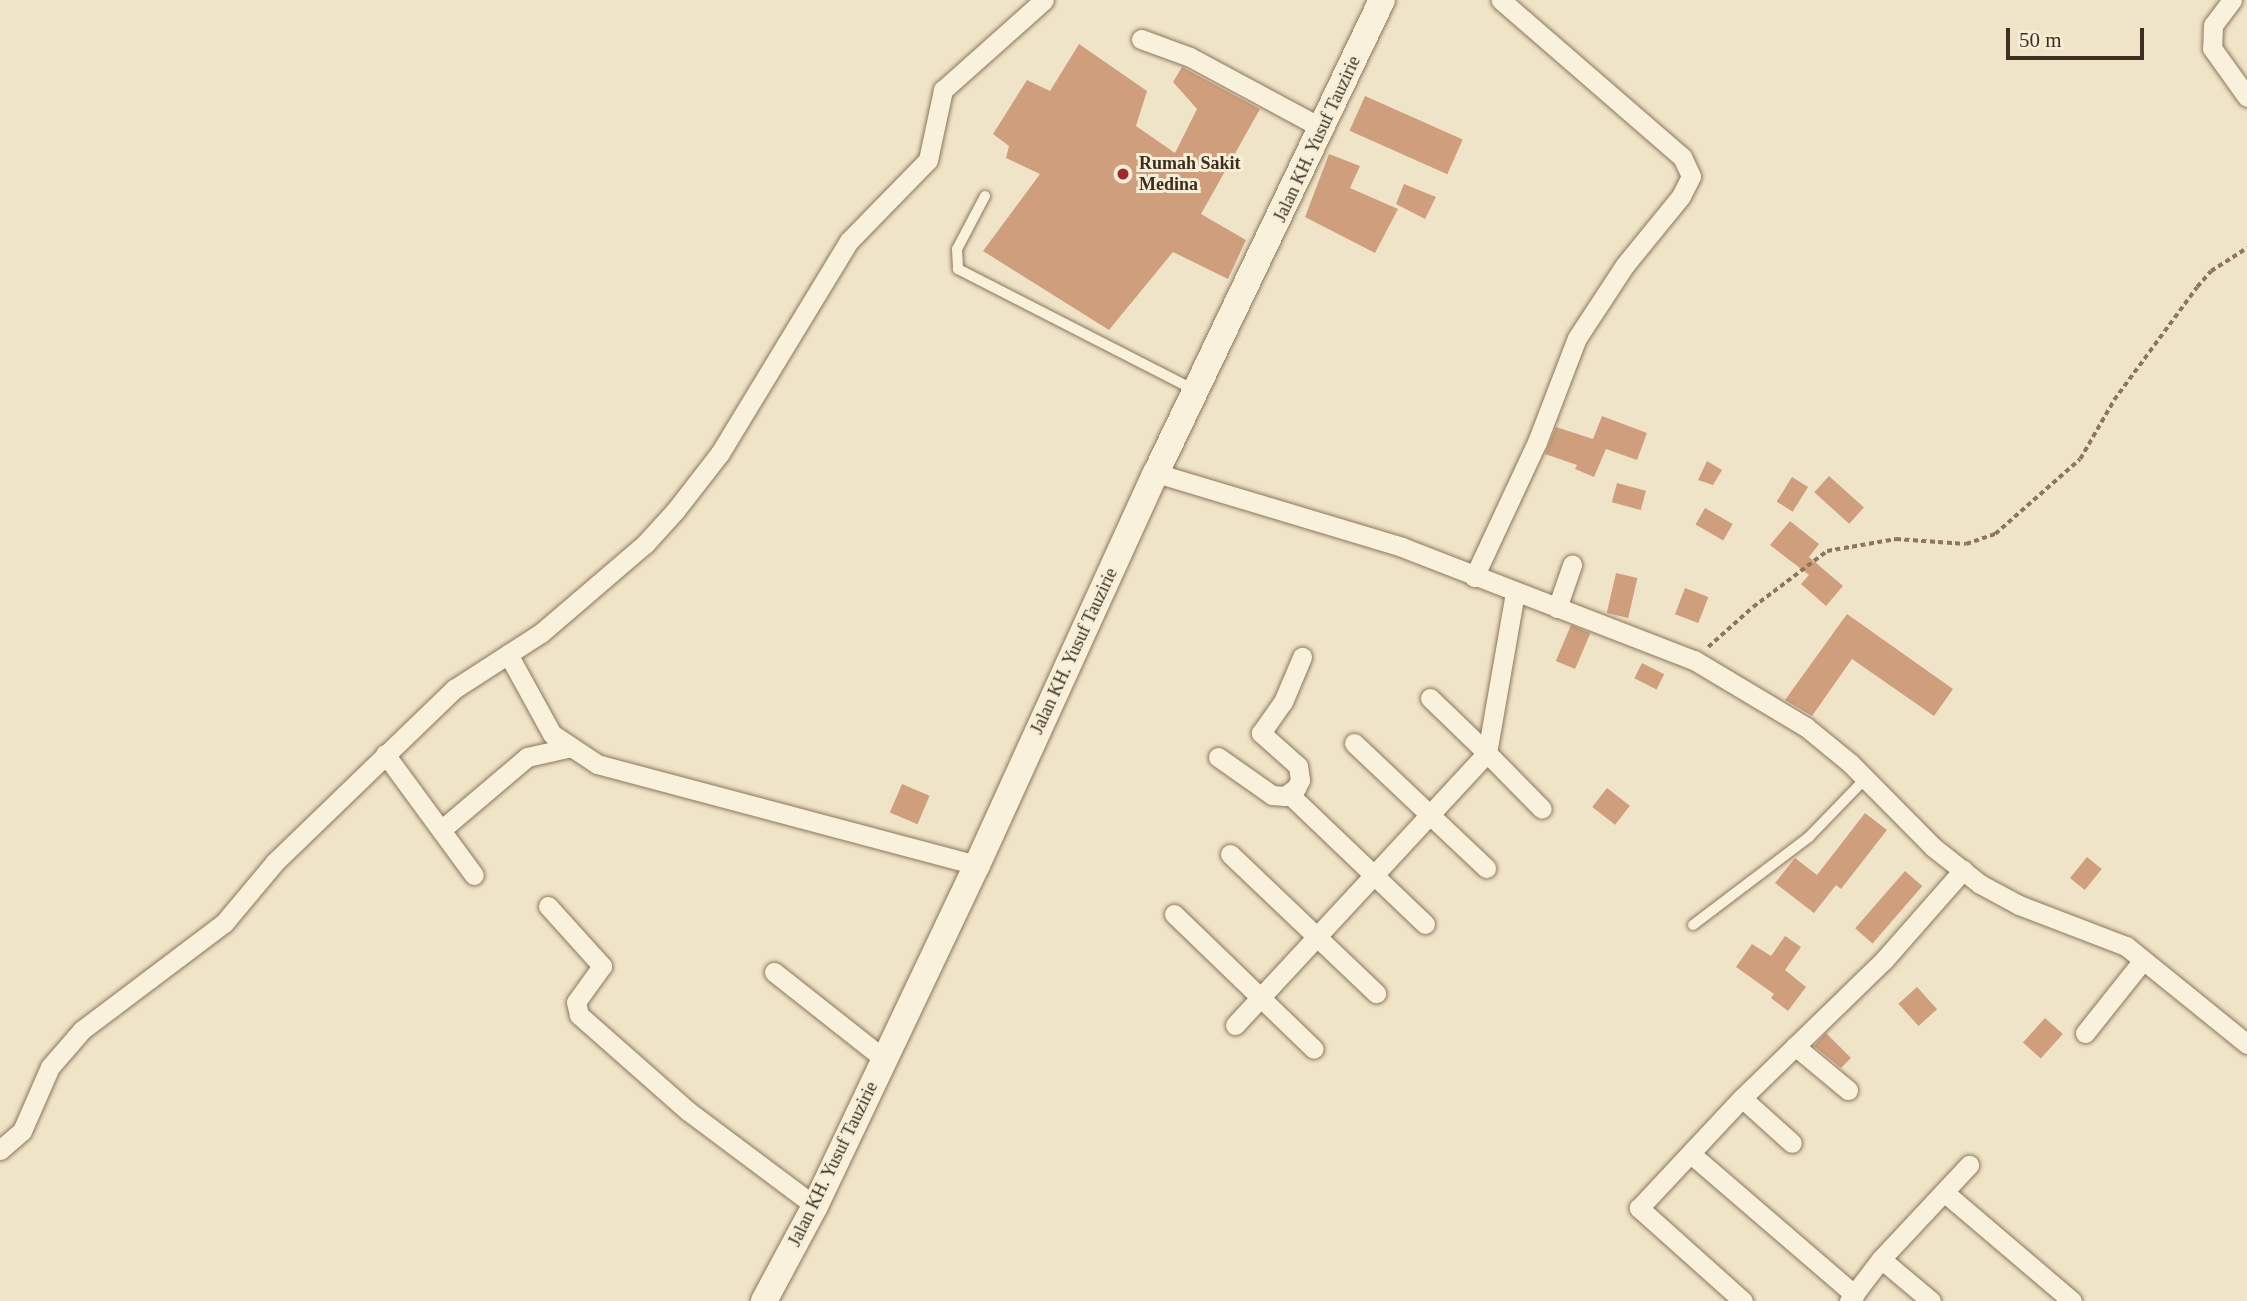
<!DOCTYPE html>
<style>
body{margin:0}
#map{position:relative;width:2247px;height:1301px;overflow:hidden;background:#f0e4c8;font-family:"Times New Roman",serif}
div>[style]{position:absolute}
[style*='--x']{left:calc(var(--x)*1px);top:calc(var(--y)*1px);width:calc(var(--w)*1px);rotate:calc(var(--a)*1deg)}
.building>*{inset:0;background:#cf9f7d;transform-origin:0 0}
.path>*{height:3.5px;margin-top:-1.75px;transform-origin:0;background:repeating-linear-gradient(90deg,#8d765c 0 5px,transparent 0 8.5px)}
.roads{filter:drop-shadow(0 0 2px #8d765c) drop-shadow(0 0 2px #8d765c)}
.lane>*{height:10px;margin:-5px;padding:0 5px;transform-origin:5px;border-radius:5px;background:#faf1dc}
.street>*{height:19px;margin:-9.5px;padding:0 9.5px;transform-origin:9.5px;border-radius:9.5px;background:#faf1dc}
.secondary>*{height:26px;margin:-13px;padding:0 13px;transform-origin:13px;border-radius:13px;background:#faf1dc}
.dots>*{width:19px;height:19px;translate:-50% -50%;box-sizing:border-box;border:4px solid #f7eed8;border-radius:50%}
span{translate:-50% -50%;white-space:nowrap;text-align:center;line-height:1.15;-webkit-text-stroke:6px #f7eed8;paint-order:stroke}
.street-label{font-size:18px;color:#3d2e20}
.poi-label{font-size:18px;color:#3d2e20;font-weight:700}
.left{translate:0 -50%;text-align:left}
.scale{position:absolute;left:2006px;top:28px;width:138px;height:32px;box-sizing:border-box;border:4px solid #3d2e20;border-top:0;padding-left:9px;font-size:21px;line-height:24px;white-space:nowrap;color:#3d2e20;-webkit-text-stroke:5px #f7eed8;paint-order:stroke}
</style>
<div id="map">
<div class="building">
<i style="clip-path:polygon(1079px 44px,1147px 91px,1136px 126px,1175px 153px,1197px 109px,1173px 82px,1182px 67px,1260px 109px,1201px 214px,1246px 240px,1228px 279px,1173px 252px,1109px 330px,983px 251px,1040px 174px,1006px 158px,1009px 146px,993px 134px,1027px 80px,1050px 91px)"></i>
<i style="left:1365px;top:96px;width:107px;height:38px;rotate:24deg"></i>
<i style="clip-path:polygon(1329px 154px,1360px 166px,1350px 188px,1398px 209px,1375px 253px,1305px 217px)"></i>
<i style="clip-path:polygon(1404px 184px,1436px 197px,1425px 219px,1396px 204px)"></i>
<i style="clip-path:polygon(1602px 416px,1647px 433px,1637px 460px,1606px 449px,1594px 477px,1575px 469px,1577px 465px,1545px 454px,1556px 427px,1593px 439px)"></i>
<i style="clip-path:polygon(1707px 461px,1722px 470px,1713px 485px,1698px 480px)"></i>
<i style="left:1829px;top:476px;width:47px;height:22px;rotate:42deg"></i>
<i style="left:1792px;top:477px;width:19px;height:29px;rotate:32deg"></i>
<i style="left:1617px;top:483px;width:30px;height:20px;rotate:15deg"></i>
<i style="left:1705px;top:508px;width:32px;height:19px;rotate:30deg"></i>
<i style="clip-path:polygon(1790px 521px,1819px 544px,1809px 557px,1843px 586px,1826px 606px,1801px 584px,1809px 575px,1770px 545px)"></i>
<i style="left:1616px;top:573px;width:22px;height:41px;rotate:13deg"></i>
<i style="left:1685px;top:588px;width:25px;height:28px;rotate:21deg"></i>
<i style="clip-path:polygon(1847px 614px,1953px 689px,1934px 716px,1852px 659px,1812px 716px,1785px 700px)"></i>
<i style="left:1571px;top:625px;width:21px;height:39px;rotate:23deg"></i>
<i style="left:1642px;top:663px;width:25px;height:17px;rotate:27deg"></i>
<i style="left:902px;top:784px;width:30px;height:31px;rotate:23deg"></i>
<i style="left:1607px;top:788px;width:29px;height:24px;rotate:38deg"></i>
<i style="clip-path:polygon(1865px 813px,1887px 830px,1841px 889px,1836px 885px,1814px 913px,1775px 883px,1795px 858px,1817px 875px)"></i>
<i style="left:2087px;top:857px;width:19px;height:27px;rotate:39deg"></i>
<i style="left:1905px;top:871px;width:23px;height:76px;rotate:41deg"></i>
<i style="clip-path:polygon(1785px 936px,1801px 947px,1785px 970px,1806px 987px,1788px 1011px,1771px 998px,1774px 994px,1736px 967px,1752px 944px,1771px 956px)"></i>
<i style="left:1917px;top:987px;width:30px;height:25px;rotate:48deg"></i>
<i style="left:2045px;top:1018px;width:24px;height:33px;rotate:42deg"></i>
<i style="clip-path:polygon(1826px 1033px,1851px 1058px,1841px 1068px,1814px 1046px)"></i>
</div>
<div class="path">
<i style="--x:1708;--y:647;--w:60;--a:-41.6"></i>
<i style="--x:1753;--y:607;--w:93;--a:-37.1"></i>
<i style="--x:1827;--y:551;--w:70;--a:-9.9"></i>
<i style="--x:1896;--y:539;--w:70;--a:4.1"></i>
<i style="--x:1966;--y:544;--w:31;--a:-19"></i>
<i style="--x:1995;--y:534;--w:113;--a:-41.4"></i>
<i style="--x:2080;--y:459;--w:68;--a:-60"></i>
<i style="--x:2114;--y:400;--w:140;--a:-53.7"></i>
<i style="--x:2197;--y:287;--w:21;--a:-49"></i>
<i style="--x:2211;--y:271;--w:43;--a:-32.6"></i>
</div>
<div class="roads">
<div class="lane">
<i style="--x:985;--y:196;--w:60;--a:117.8"></i>
<i style="--x:957;--y:249;--w:20;--a:87"></i>
<i style="--x:958;--y:269;--w:265;--a:27.1"></i>
<i style="--x:1693;--y:925;--w:146;--a:-37.2"></i>
<i style="--x:1809;--y:837;--w:81;--a:-46"></i>
</div>
<div class="street">
<i style="--x:2232;--y:0;--w:31;--a:127"></i>
<i style="--x:2213;--y:25;--w:23;--a:92"></i>
<i style="--x:2212;--y:48;--w:60;--a:54.5"></i>
<i style="--x:1141;--y:39;--w:52;--a:20.2"></i>
<i style="--x:1190;--y:57;--w:150;--a:28.3"></i>
<i style="--x:1156;--y:473;--w:257;--a:16.7"></i>
<i style="--x:1402;--y:547;--w:313;--a:21.2"></i>
<i style="--x:1694;--y:660;--w:131;--a:30.9"></i>
<i style="--x:1806;--y:727;--w:57;--a:39.3"></i>
<i style="--x:1850;--y:763;--w:118;--a:45.3"></i>
<i style="--x:1933;--y:847;--w:60;--a:38.2"></i>
<i style="--x:1980;--y:884;--w:44;--a:28.3"></i>
<i style="--x:2019;--y:905;--w:115;--a:21"></i>
<i style="--x:2126;--y:946;--w:156;--a:39"></i>
<i style="--x:1474;--y:577;--w:149;--a:-65"></i>
<i style="--x:1537;--y:442;--w:111;--a:-69"></i>
<i style="--x:1577;--y:338;--w:87;--a:-56.7"></i>
<i style="--x:1625;--y:265;--w:89;--a:-50.9"></i>
<i style="--x:1681;--y:196;--w:22;--a:-63"></i>
<i style="--x:1691;--y:176;--w:21;--a:-115"></i>
<i style="--x:1682;--y:157;--w:240;--a:-139.1"></i>
<i style="--x:1557;--y:608;--w:46;--a:-70.8"></i>
<i style="--x:508;--y:654;--w:91;--a:61.2"></i>
<i style="--x:552;--y:734;--w:54;--a:33.7"></i>
<i style="--x:597;--y:764;--w:393;--a:14.9"></i>
<i style="--x:1430;--y:698;--w:79;--a:44"></i>
<i style="--x:1487;--y:753;--w:163;--a:-80.1"></i>
<i style="--x:1354;--y:743;--w:182;--a:43.4"></i>
<i style="--x:385;--y:754;--w:150;--a:53.7"></i>
<i style="--x:1218;--y:757;--w:66;--a:35.1"></i>
<i style="--x:1272;--y:795;--w:13;--a:4"></i>
<i style="--x:1285;--y:796;--w:14;--a:-36"></i>
<i style="--x:1296;--y:788;--w:9;--a:-63"></i>
<i style="--x:1300;--y:780;--w:14;--a:-98"></i>
<i style="--x:1298;--y:766;--w:50;--a:-138.3"></i>
<i style="--x:1261;--y:733;--w:38;--a:-55"></i>
<i style="--x:1283;--y:702;--w:49;--a:-67.1"></i>
<i style="--x:1289;--y:794;--w:188;--a:43.7"></i>
<i style="--x:441;--y:830;--w:113;--a:-40.3"></i>
<i style="--x:527;--y:757;--w:41;--a:-12.7"></i>
<i style="--x:1230;--y:854;--w:202;--a:43.6"></i>
<i style="--x:548;--y:906;--w:81;--a:48"></i>
<i style="--x:602;--y:966;--w:44;--a:125.8"></i>
<i style="--x:576;--y:1002;--w:13;--a:77"></i>
<i style="--x:579;--y:1015;--w:145;--a:41.4"></i>
<i style="--x:688;--y:1111;--w:159;--a:36.8"></i>
<i style="--x:1174;--y:914;--w:194;--a:44"></i>
<i style="--x:774;--y:972;--w:140;--a:38.3"></i>
<i style="--x:1235;--y:1025;--w:371;--a:-47.2"></i>
<i style="--x:1487;--y:753;--w:78;--a:45.5"></i>
<i style="--x:2085;--y:1033;--w:93;--a:-51.5"></i>
<i style="--x:1795;--y:1046;--w:69;--a:39.7"></i>
<i style="--x:1742;--y:1098;--w:67;--a:42"></i>
<i style="--x:0;--y:1150;--w:29;--a:-41"></i>
<i style="--x:22;--y:1131;--w:70;--a:-66.4"></i>
<i style="--x:50;--y:1067;--w:49;--a:-49.1"></i>
<i style="--x:82;--y:1030;--w:178;--a:-37"></i>
<i style="--x:224;--y:923;--w:80;--a:-50.1"></i>
<i style="--x:275;--y:862;--w:249;--a:-44"></i>
<i style="--x:454;--y:689;--w:103;--a:-32.8"></i>
<i style="--x:541;--y:633;--w:137;--a:-40.6"></i>
<i style="--x:645;--y:544;--w:45;--a:-47.7"></i>
<i style="--x:675;--y:511;--w:73;--a:-52.2"></i>
<i style="--x:720;--y:453;--w:248;--a:-58.7"></i>
<i style="--x:849;--y:241;--w:113;--a:-45.7"></i>
<i style="--x:928;--y:160;--w:72;--a:-77.9"></i>
<i style="--x:943;--y:90;--w:135;--a:-41.7"></i>
<i style="--x:1691;--y:1154;--w:216;--a:40.7"></i>
<i style="--x:1944;--y:1192;--w:168;--a:40.4"></i>
<i style="--x:1881;--y:1259;--w:65;--a:40"></i>
<i style="--x:1743;--y:1301;--w:140;--a:-138.2"></i>
<i style="--x:1639;--y:1208;--w:151;--a:-46.9"></i>
<i style="--x:1742;--y:1098;--w:198;--a:-44.2"></i>
<i style="--x:1884;--y:960;--w:120;--a:-48.7"></i>
<i style="--x:1849;--y:1301;--w:53;--a:-52.7"></i>
<i style="--x:1881;--y:1259;--w:129;--a:-46.9"></i>
</div>
<div class="secondary">
<i style="--x:764;--y:1301;--w:108;--a:-61.8"></i>
<i style="--x:815;--y:1206;--w:378;--a:-64.6"></i>
<i style="--x:977;--y:865;--w:431;--a:-65.5"></i>
<i style="--x:1156;--y:473;--w:524;--a:-64.46"></i>
</div>
</div>
<div class="dots">
<i style="left:1123px;top:174px;background:#9e2a2b"></i>
</div>
<div class="street-label">
<span style="left:1317px;top:139px;rotate:-65deg">Jalan KH. Yusuf Tauzirie</span>
<span style="left:1074px;top:651px;rotate:-65deg">Jalan KH. Yusuf Tauzirie</span>
<span style="left:833px;top:1164px;rotate:-64deg">Jalan KH. Yusuf Tauzirie</span>
</div>
<div class="poi-label">
<span class="left" style="left:1139px;top:174px">Rumah Sakit<br>Medina</span>
</div>
<div class="scale">50 m</div>
</div>
